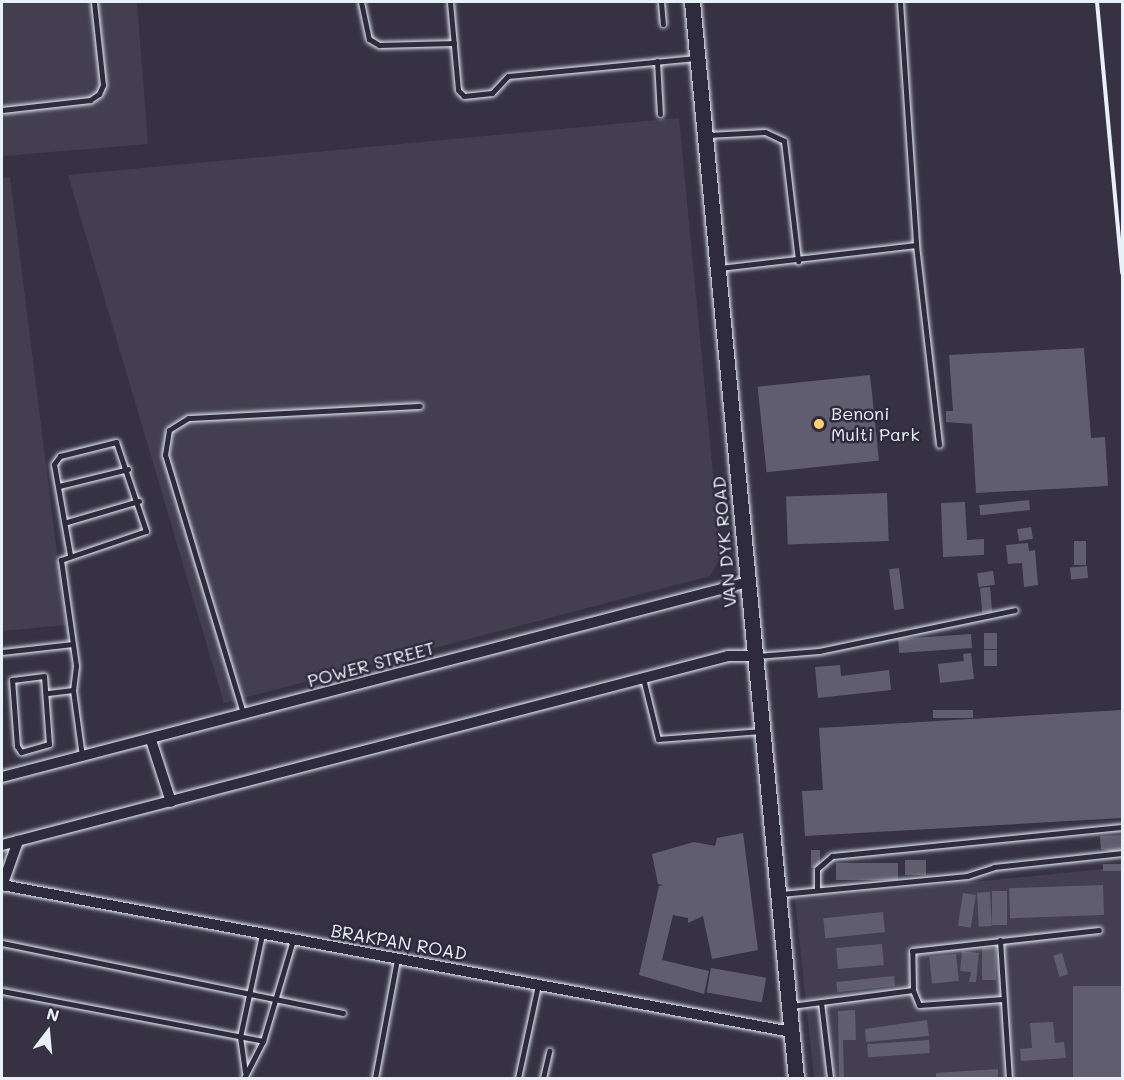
<!DOCTYPE html>
<style>
body{margin:0}
#map{position:relative;width:1124px;height:1080px;overflow:hidden;background:#363244;font-family:Mali,sans-serif}
div>[style]{position:absolute}
[style*='--x']{left:calc(var(--x)*1px);top:calc(var(--y)*1px);width:calc(var(--w)*1px);rotate:calc(var(--a)*1deg)}
.built>*{inset:0;background:#433f51}
.building>*{inset:0;background:#605e6e;transform-origin:0 0}
.roads{filter:drop-shadow(0 0 2px #e8f1f8) drop-shadow(0 0 2px #e8f1f8)}
.service>*{height:5px;margin:-2.5px;padding:0 2.5px;transform-origin:2.5px;border-radius:2.5px;background:#2f2a3d}
.minor>*{height:10px;margin:-5px;padding:0 5px;transform-origin:5px;border-radius:5px;background:#2f2a3d}
.secondary>*{height:15px;margin:-7.5px;padding:0 7.5px;transform-origin:7.5px;border-radius:7.5px;background:#2f2a3d}
.rail>*{height:4px;margin:-2px;padding:0 2px;transform-origin:2px;border-radius:2px;background:#e8f1f8}
.dots>*{width:16px;height:16px;translate:-50% -50%;box-sizing:border-box;border:3px solid #2f2a3d;border-radius:50%}
span{translate:-50% -50%;white-space:nowrap;text-align:center;line-height:1.15;-webkit-text-stroke:5px #2f2a3d;paint-order:stroke}
.poi-label{font-size:18px;color:#e8f1f8}
.left{translate:0 -50%;text-align:left}
.street-label{font-size:18px;color:#e8f1f8}
.frame{position:absolute;inset:0;border:3px solid #e8f1f8;pointer-events:none}
.north{position:absolute;left:18px;top:1002px;width:60px;height:60px;-webkit-text-stroke:4px #2f2a3d;paint-order:stroke;rotate:16deg;font-size:16px;font-weight:700;line-height:24px;text-align:center;color:#e8f1f8}
.north::after{content:'';display:block;margin:auto;width:21px;height:27px;background:#e8f1f8;clip-path:polygon(50% 0,100% 100%,50% 72%,0 100%)}
</style>
<div id="map">
<div class="built">
<i style="clip-path:polygon(2px 2px,137px 2px,148px 144px,2px 156px)"></i>
<i style="clip-path:polygon(679px 118px,721px 557px,710px 576px,224px 703px,68px 175px)"></i>
<i style="clip-path:polygon(10px 177px,66px 625px,2px 631px,2px 178px)"></i>
<i style="clip-path:polygon(1122px 867px,1122px 1078px,814px 1078px,795px 900px)"></i>
</div>
<div class="building">
<i style="clip-path:polygon(1084px 348px,1091px 438px,1105px 437px,1108px 486px,976px 493px,972px 424px,946px 422px,946px 411px,953px 411px,949px 355px)"></i>
<i style="left:870px;top:375px;width:86px;height:113px;rotate:84deg"></i>
<i style="left:887px;top:493px;width:48px;height:101px;rotate:88deg"></i>
<i style="left:1029px;top:500px;width:10px;height:50px;rotate:84deg"></i>
<i style="clip-path:polygon(965px 502px,967px 540px,984px 539px,984px 555px,943px 557px,941px 503px)"></i>
<i style="left:1031px;top:527px;width:12px;height:14px;rotate:81deg"></i>
<i style="left:1074px;top:541px;width:12px;height:24px"></i>
<i style="clip-path:polygon(1028px 543px,1029px 551px,1035px 550px,1038px 585px,1024px 587px,1022px 563px,1008px 564px,1006px 545px)"></i>
<i style="left:1087px;top:566px;width:12px;height:17px;rotate:85deg"></i>
<i style="left:899px;top:568px;width:41px;height:10px;rotate:83deg"></i>
<i style="left:993px;top:571px;width:14px;height:16px;rotate:82deg"></i>
<i style="left:990px;top:587px;width:25px;height:10px;rotate:85deg"></i>
<i style="left:984px;top:633px;width:13px;height:16px"></i>
<i style="left:971px;top:634px;width:14px;height:73px;rotate:86deg"></i>
<i style="left:997px;top:650px;width:16px;height:13px;rotate:90deg"></i>
<i style="clip-path:polygon(971px 653px,974px 679px,940px 683px,938px 664px,964px 661px,963px 654px)"></i>
<i style="clip-path:polygon(840px 665px,841px 676px,889px 670px,891px 690px,818px 698px,815px 667px)"></i>
<i style="left:973px;top:710px;width:8px;height:40px;rotate:90deg"></i>
<i style="clip-path:polygon(1122px 710px,1122px 818px,805px 836px,802px 791px,823px 790px,819px 728px)"></i>
<i style="clip-path:polygon(743px 833px,758px 950px,712px 959px,703px 916px,688px 923px,688px 918px,673px 915px,662px 960px,709px 971px,704px 994px,639px 975px,659px 886px,663px 885px,658px 884px,652px 854px,694px 842px,715px 846px,717px 838px)"></i>
<i style="clip-path:polygon(1122px 835px,1122px 854px,1101px 849px,1100px 836px)"></i>
<i style="left:811px;top:850px;width:9px;height:18px"></i>
<i style="left:905px;top:860px;width:21px;height:15px"></i>
<i style="left:898px;top:863px;width:17px;height:62px;rotate:90deg"></i>
<i style="left:1103px;top:864px;width:19px;height:7px"></i>
<i style="left:1103px;top:885px;width:30px;height:94px;rotate:88deg"></i>
<i style="left:992px;top:891px;width:15px;height:34px"></i>
<i style="left:990px;top:892px;width:34px;height:13px;rotate:87deg"></i>
<i style="left:963px;top:893px;width:13px;height:33px;rotate:9deg"></i>
<i style="left:883px;top:912px;width:20px;height:60px;rotate:84deg"></i>
<i style="left:882px;top:944px;width:21px;height:46px;rotate:85deg"></i>
<i style="left:982px;top:948px;width:14px;height:32px"></i>
<i style="clip-path:polygon(962px 951px,979px 953px,976px 982px,969px 982px,971px 972px,960px 971px)"></i>
<i style="left:1062px;top:953px;width:22px;height:9px;rotate:74deg"></i>
<i style="left:956px;top:954px;width:27px;height:27px;rotate:84deg"></i>
<i style="left:711px;top:968px;width:56px;height:25px;rotate:10deg"></i>
<i style="left:894px;top:976px;width:10px;height:58px;rotate:84deg"></i>
<i style="left:1122px;top:986px;width:92px;height:49px;rotate:90deg"></i>
<i style="clip-path:polygon(855px 1010px,856px 1040px,843px 1040px,844px 1078px,839px 1078px,838px 1011px)"></i>
<i style="clip-path:polygon(927px 1020px,929px 1036px,866px 1042px,865px 1029px)"></i>
<i style="clip-path:polygon(1053px 1022px,1055px 1043px,1064px 1042px,1066px 1058px,1021px 1061px,1020px 1049px,1032px 1048px,1030px 1023px)"></i>
<i style="left:929px;top:1040px;width:13px;height:62px;rotate:86deg"></i>
<i style="clip-path:polygon(998px 1069px,998px 1078px,936px 1078px,936px 1073px)"></i>
</div>
<div class="roads">
<div class="service">
<i style="--x:361;--y:2;--w:38;--a:78"></i>
<i style="--x:369;--y:39;--w:12;--a:31"></i>
<i style="--x:379;--y:45;--w:75;--a:-1.5"></i>
<i style="--x:450;--y:2;--w:88;--a:84.8"></i>
<i style="--x:458;--y:90;--w:8;--a:45"></i>
<i style="--x:464;--y:96;--w:28;--a:-6"></i>
<i style="--x:492;--y:93;--w:23;--a:-47"></i>
<i style="--x:508;--y:76;--w:189;--a:-5.5"></i>
<i style="--x:661;--y:2;--w:22;--a:85"></i>
<i style="--x:900;--y:2;--w:244;--a:86.2"></i>
<i style="--x:657;--y:61;--w:53;--a:86.8"></i>
<i style="--x:2;--y:110;--w:89;--a:-6.5"></i>
<i style="--x:90;--y:100;--w:11;--a:-34"></i>
<i style="--x:99;--y:94;--w:10;--a:-66"></i>
<i style="--x:103;--y:85;--w:83;--a:-96.2"></i>
<i style="--x:707;--y:135;--w:58;--a:-3"></i>
<i style="--x:765;--y:132;--w:21;--a:25"></i>
<i style="--x:784;--y:141;--w:121;--a:83.3"></i>
<i style="--x:720;--y:268;--w:197;--a:-6.7"></i>
<i style="--x:916;--y:245;--w:201;--a:83.4"></i>
<i style="--x:59;--y:486;--w:71;--a:-13.8"></i>
<i style="--x:67;--y:522;--w:75;--a:-16.3"></i>
<i style="--x:70;--y:555;--w:92;--a:-100"></i>
<i style="--x:54;--y:464;--w:10;--a:-53"></i>
<i style="--x:60;--y:456;--w:58;--a:-14"></i>
<i style="--x:116;--y:442;--w:94;--a:71.4"></i>
<i style="--x:146;--y:531;--w:90;--a:161.2"></i>
<i style="--x:61;--y:560;--w:107;--a:81.9"></i>
<i style="--x:76;--y:666;--w:24;--a:97"></i>
<i style="--x:73;--y:690;--w:68;--a:82.3"></i>
<i style="--x:2;--y:652;--w:71;--a:-6.4"></i>
<i style="--x:757;--y:656;--w:62;--a:-4.6"></i>
<i style="--x:819;--y:651;--w:200;--a:-11.8"></i>
<i style="--x:44;--y:676;--w:68;--a:85.8"></i>
<i style="--x:49;--y:744;--w:29;--a:164"></i>
<i style="--x:21;--y:752;--w:7;--a:-124"></i>
<i style="--x:17;--y:746;--w:66;--a:-94.3"></i>
<i style="--x:12;--y:680;--w:32;--a:-7"></i>
<i style="--x:643;--y:678;--w:63;--a:76.2"></i>
<i style="--x:658;--y:739;--w:104;--a:-4.4"></i>
<i style="--x:48;--y:693;--w:25;--a:-7"></i>
<i style="--x:243;--y:713;--w:270;--a:-106.8"></i>
<i style="--x:165;--y:455;--w:25;--a:-81"></i>
<i style="--x:169;--y:430;--w:22;--a:-32"></i>
<i style="--x:188;--y:418;--w:232;--a:-3"></i>
<i style="--x:817;--y:890;--w:21;--a:-90"></i>
<i style="--x:817;--y:869;--w:20;--a:-41"></i>
<i style="--x:832;--y:856;--w:291;--a:-5.7"></i>
<i style="--x:781;--y:894;--w:187;--a:-5.5"></i>
<i style="--x:967;--y:876;--w:28;--a:-18"></i>
<i style="--x:994;--y:867;--w:129;--a:-6.2"></i>
<i style="--x:1000;--y:940;--w:138;--a:86.3"></i>
<i style="--x:2;--y:943;--w:348;--a:11.6"></i>
<i style="--x:2;--y:991;--w:266;--a:10.8"></i>
<i style="--x:1003;--y:999;--w:84;--a:175.9"></i>
<i style="--x:919;--y:1005;--w:16;--a:-112"></i>
<i style="--x:913;--y:990;--w:39;--a:-91"></i>
<i style="--x:912;--y:951;--w:188;--a:-6.4"></i>
<i style="--x:821;--y:1002;--w:77;--a:83.2"></i>
<i style="--x:791;--y:1006;--w:123;--a:-7.5"></i>
<i style="--x:245;--y:1072;--w:35;--a:-98"></i>
<i style="--x:240;--y:1037;--w:105;--a:-77.9"></i>
<i style="--x:244;--y:1078;--w:42;--a:-62.8"></i>
<i style="--x:263;--y:1041;--w:105;--a:-73.5"></i>
<i style="--x:375;--y:1078;--w:121;--a:-79.5"></i>
<i style="--x:518;--y:1078;--w:95;--a:-77.9"></i>
<i style="--x:543;--y:1078;--w:28;--a:-77"></i>
</div>
<div class="minor">
<i style="--x:151;--y:740;--w:65;--a:72.1"></i>
<i style="--x:2;--y:777;--w:771;--a:-14.65"></i>
<i style="--x:2;--y:845;--w:750;--a:-14.59"></i>
<i style="--x:728;--y:656;--w:26;--a:0"></i>
<i style="--x:2;--y:885;--w:803;--a:10.55"></i>
<i style="--x:2;--y:886;--w:48;--a:-70.4"></i>
</div>
<div class="secondary">
<i style="--x:692;--y:2;--w:1081;--a:84.48"></i>
</div>
</div>
<div class="rail">
<i style="--x:1097;--y:2;--w:272;--a:84.7"></i>
</div>
<div class="dots">
<i style="left:819px;top:424px;background:#ffd166"></i>
</div>
<div class="poi-label">
<span class="left" style="left:831px;top:424px">Benoni<br>Multi Park</span>
</div>
<div class="street-label">
<span style="left:724px;top:542px;rotate:-95deg">VAN DYK ROAD</span>
<span style="left:371px;top:664px;rotate:-15deg">POWER STREET</span>
<span style="left:399px;top:942px;rotate:10deg">BRAKPAN ROAD</span>
</div>
<div class="frame"></div>
<div class="north">N</div>
</div>
